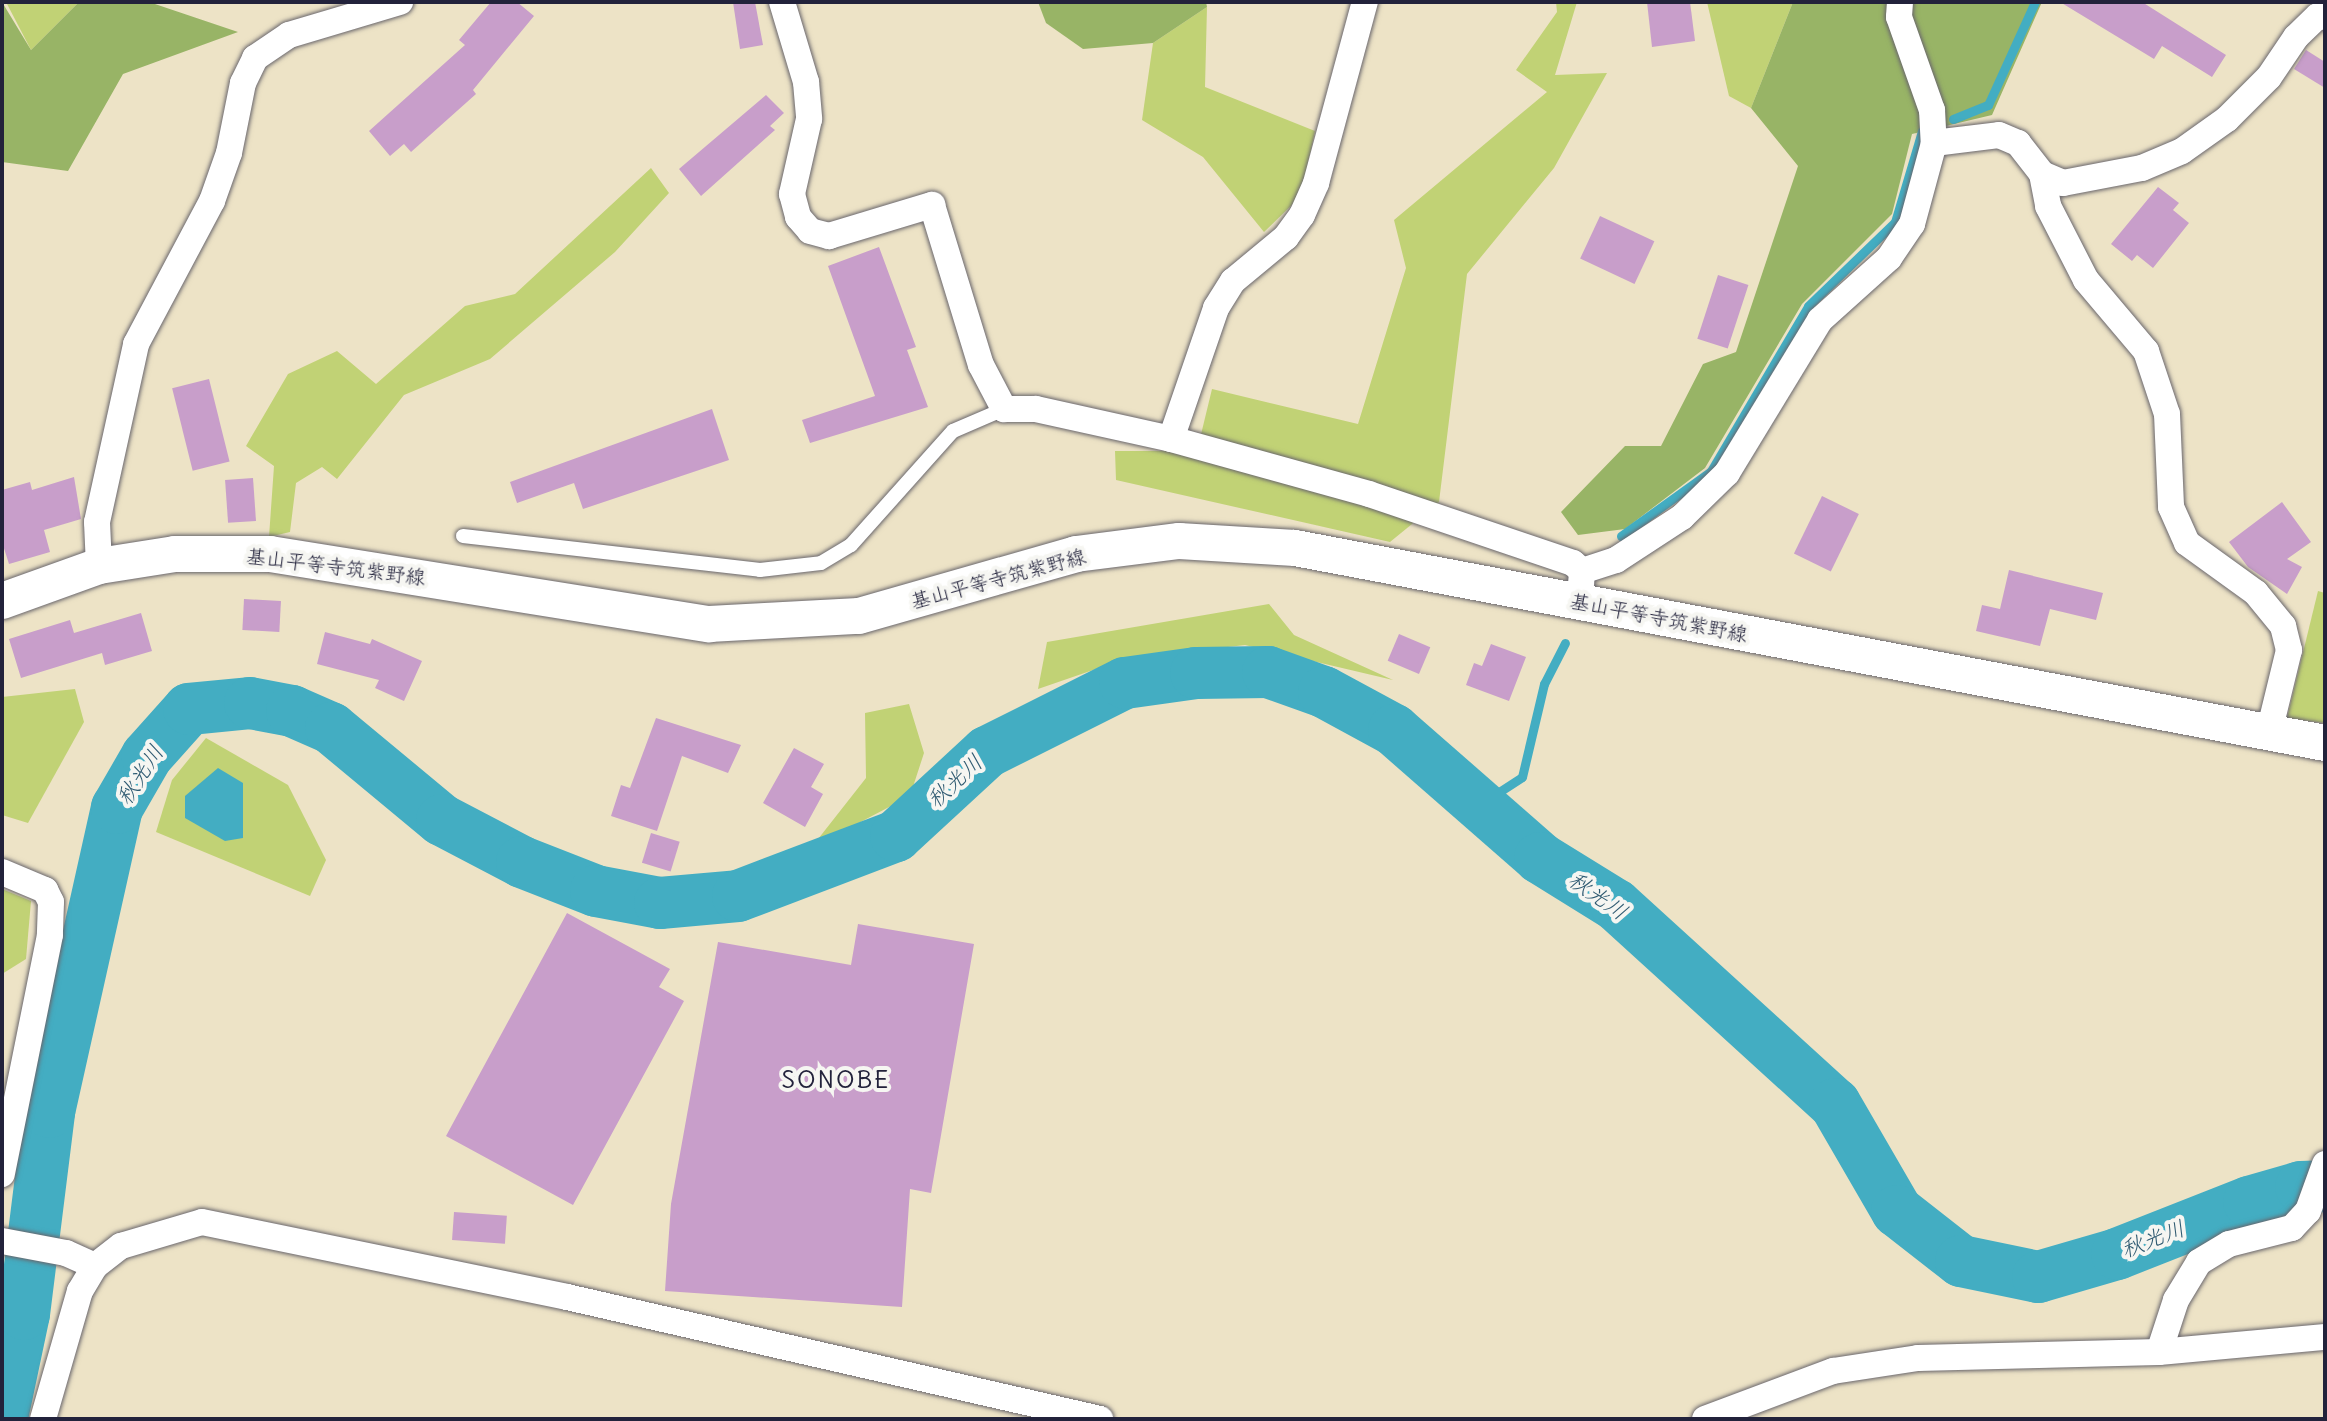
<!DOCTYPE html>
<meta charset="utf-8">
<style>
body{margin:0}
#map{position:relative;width:2327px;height:1421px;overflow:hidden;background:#ede3c6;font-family:Delius,"Klee One",sans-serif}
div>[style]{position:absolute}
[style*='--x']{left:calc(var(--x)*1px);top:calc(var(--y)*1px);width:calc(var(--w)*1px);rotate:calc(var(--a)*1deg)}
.green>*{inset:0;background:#c1d275}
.forest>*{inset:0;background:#98b466}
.water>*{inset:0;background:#43adc2}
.stream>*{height:9px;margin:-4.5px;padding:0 4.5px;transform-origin:4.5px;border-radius:4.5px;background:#43adc2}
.river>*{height:52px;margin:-26px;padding:0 26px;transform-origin:26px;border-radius:26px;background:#43adc2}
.building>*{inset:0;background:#c89eca;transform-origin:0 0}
.roads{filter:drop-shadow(0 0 2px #69666c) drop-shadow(0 0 2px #69666c)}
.lane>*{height:14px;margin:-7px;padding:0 7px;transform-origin:7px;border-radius:7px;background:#fff}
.street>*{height:26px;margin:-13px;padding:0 13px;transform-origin:13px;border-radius:13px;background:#fff}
.secondary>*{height:36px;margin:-18px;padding:0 18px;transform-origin:18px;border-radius:18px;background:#fff}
span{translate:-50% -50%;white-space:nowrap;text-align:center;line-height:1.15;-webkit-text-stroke:8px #f6f6f2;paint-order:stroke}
.street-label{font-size:20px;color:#22223b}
.water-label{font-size:22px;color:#2f5a71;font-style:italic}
.quarter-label{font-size:24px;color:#22223b;letter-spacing:2px}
.frame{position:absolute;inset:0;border:4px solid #22223b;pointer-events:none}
</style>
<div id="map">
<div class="green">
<i style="clip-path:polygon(6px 2px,79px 2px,31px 50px)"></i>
<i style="clip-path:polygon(1556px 2px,1577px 2px,1555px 75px,1607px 73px,1554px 168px,1467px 274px,1439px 502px,1390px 542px,1116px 480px,1115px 451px,1197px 451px,1212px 389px,1358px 424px,1406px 268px,1394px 220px,1547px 92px,1516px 70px,1557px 12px)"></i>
<i style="clip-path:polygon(1707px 2px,1793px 2px,1751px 108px,1729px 96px)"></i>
<i style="clip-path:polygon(1207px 7px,1205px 87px,1315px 131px,1301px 196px,1264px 232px,1203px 157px,1142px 120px,1153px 43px)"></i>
<i style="clip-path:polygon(651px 168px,669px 193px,615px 252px,490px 359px,404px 395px,337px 479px,322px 467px,296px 483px,290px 532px,269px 537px,274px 466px,246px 446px,288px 374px,337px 351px,376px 384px,465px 306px,515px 294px)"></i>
<i style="clip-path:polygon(2318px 591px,2325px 593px,2325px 723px,2287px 718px)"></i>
<i style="clip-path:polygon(1269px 604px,1294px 635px,1393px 680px,1245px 645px,1125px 659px,1038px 689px,1047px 642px)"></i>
<i style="clip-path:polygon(75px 689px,84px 722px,28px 823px,2px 815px,2px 697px)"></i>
<i style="clip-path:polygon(909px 704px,924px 753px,910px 796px,811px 848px,866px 778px,865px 713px)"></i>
<i style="clip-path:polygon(206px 738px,288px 785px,326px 860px,310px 896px,156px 832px,172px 780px)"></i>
<i style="clip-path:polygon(2px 889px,31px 901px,26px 959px,2px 974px)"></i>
</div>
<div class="forest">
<i style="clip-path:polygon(2px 2px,31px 50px,79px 2px,149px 2px,238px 32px,123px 74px,68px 171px,2px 162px)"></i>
<i style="clip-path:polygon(1038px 2px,1206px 2px,1207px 7px,1153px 43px,1083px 49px,1046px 23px)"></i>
<i style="clip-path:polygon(1793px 2px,2042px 2px,1992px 115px,1912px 134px,1892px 214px,1802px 304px,1705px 468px,1625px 529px,1578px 535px,1561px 512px,1625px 446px,1661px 446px,1703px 364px,1736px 352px,1798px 166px,1751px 108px)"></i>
</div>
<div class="water">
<i style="clip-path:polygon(218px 768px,243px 783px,243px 838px,225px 841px,185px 818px,185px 796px)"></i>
</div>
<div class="stream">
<i style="--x:1953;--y:119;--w:38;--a:-22"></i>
<i style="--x:1988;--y:105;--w:113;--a:-65.5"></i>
<i style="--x:1621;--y:536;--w:111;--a:-35.8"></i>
<i style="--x:1711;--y:471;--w:191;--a:-59.5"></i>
<i style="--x:1808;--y:306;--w:121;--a:-44"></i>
<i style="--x:1895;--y:222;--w:95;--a:-73.5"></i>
<i style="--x:1479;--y:805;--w:51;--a:-33.1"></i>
<i style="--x:1522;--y:777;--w:96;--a:-76.7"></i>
<i style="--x:1544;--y:684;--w:46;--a:-62.9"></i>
</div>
<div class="river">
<i style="--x:2;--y:1418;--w:106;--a:-78.1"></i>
<i style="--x:24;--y:1314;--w:204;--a:-82.9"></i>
<i style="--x:49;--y:1112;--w:312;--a:-77.4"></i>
<i style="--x:117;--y:808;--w:60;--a:-60"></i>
<i style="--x:147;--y:756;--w:63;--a:-48.2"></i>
<i style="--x:189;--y:709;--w:61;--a:-5.6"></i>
<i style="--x:250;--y:703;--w:43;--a:10.8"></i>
<i style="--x:292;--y:711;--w:43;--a:23.6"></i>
<i style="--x:331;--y:728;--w:144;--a:39.7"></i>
<i style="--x:442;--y:820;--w:90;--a:27.7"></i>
<i style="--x:522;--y:862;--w:79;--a:21.4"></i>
<i style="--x:596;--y:891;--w:65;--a:10.6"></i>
<i style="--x:660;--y:903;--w:78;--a:-5.1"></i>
<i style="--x:738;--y:896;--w:169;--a:-20.8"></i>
<i style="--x:896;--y:836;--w:124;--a:-42.7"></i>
<i style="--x:987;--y:752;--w:154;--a:-26.6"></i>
<i style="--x:1125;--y:683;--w:72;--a:-8"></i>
<i style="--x:1196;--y:673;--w:72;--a:-0.8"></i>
<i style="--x:1268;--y:672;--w:59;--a:19.7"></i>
<i style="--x:1324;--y:692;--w:80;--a:28.5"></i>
<i style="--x:1394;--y:730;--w:194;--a:41.2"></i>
<i style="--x:1540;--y:858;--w:89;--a:31.7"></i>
<i style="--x:1616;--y:905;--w:296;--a:42.3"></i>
<i style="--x:1835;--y:1104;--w:124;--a:59.9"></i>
<i style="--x:1897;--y:1211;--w:81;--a:38"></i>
<i style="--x:1961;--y:1261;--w:79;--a:11.7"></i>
<i style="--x:2038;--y:1277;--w:82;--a:-16.2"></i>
<i style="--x:2117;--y:1254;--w:142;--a:-21.5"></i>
<i style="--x:2249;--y:1202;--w:54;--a:-16.1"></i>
<i style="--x:2301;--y:1187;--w:24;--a:-2"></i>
</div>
<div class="building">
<i style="clip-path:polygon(491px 2px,517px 2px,534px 16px,473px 90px,476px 94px,411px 152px,404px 144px,390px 156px,369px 131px,465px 45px,459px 40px)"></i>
<i style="clip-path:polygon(733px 2px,755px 2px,763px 45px,740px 49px)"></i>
<i style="clip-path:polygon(1647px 2px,1690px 2px,1695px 41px,1652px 47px)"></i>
<i style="clip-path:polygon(2060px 2px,2142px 2px,2226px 55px,2212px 77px,2162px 46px,2154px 59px)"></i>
<i style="clip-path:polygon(2306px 50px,2325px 62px,2325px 88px,2294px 69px)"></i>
<i style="clip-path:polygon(766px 95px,784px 113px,770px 126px,775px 130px,701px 196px,679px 169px)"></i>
<i style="clip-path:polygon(2158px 187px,2179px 203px,2173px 210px,2189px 223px,2153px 268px,2137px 255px,2132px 261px,2111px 244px)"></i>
<i style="left:1600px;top:216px;width:60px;height:47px;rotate:25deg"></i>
<i style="clip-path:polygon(879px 247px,916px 347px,907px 350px,928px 407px,810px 443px,802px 420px,875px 396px,828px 266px)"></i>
<i style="left:1718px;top:275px;width:32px;height:67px;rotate:18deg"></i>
<i style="left:209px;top:379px;width:85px;height:38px;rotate:76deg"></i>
<i style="clip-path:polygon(712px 409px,729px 460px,583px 509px,574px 483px,517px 503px,510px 482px)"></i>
<i style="clip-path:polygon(74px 477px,81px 519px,44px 530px,50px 552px,9px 564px,2px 542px,2px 490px,30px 482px,32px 490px)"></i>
<i style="left:253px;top:478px;width:43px;height:28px;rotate:86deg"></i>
<i style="left:1822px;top:496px;width:41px;height:64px;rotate:26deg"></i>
<i style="clip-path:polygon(2282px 502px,2311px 542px,2287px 559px,2302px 567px,2287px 594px,2248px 567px,2229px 542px)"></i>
<i style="clip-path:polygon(2009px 570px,2103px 593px,2096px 620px,2050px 609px,2040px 646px,1976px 631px,1982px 605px,2000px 609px)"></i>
<i style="left:244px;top:599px;width:37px;height:31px;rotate:3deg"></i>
<i style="clip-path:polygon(141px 613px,152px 651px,105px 665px,102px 653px,21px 678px,9px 639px,70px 620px,74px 633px)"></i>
<i style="clip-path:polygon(325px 632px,370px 644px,372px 639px,422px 661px,404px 701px,375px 688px,379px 680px,317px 664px)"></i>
<i style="left:1399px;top:634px;width:34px;height:29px;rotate:23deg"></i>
<i style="clip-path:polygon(1491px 644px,1526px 657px,1509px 701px,1466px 685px,1474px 663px,1482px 666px)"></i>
<i style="clip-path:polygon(656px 718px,741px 745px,728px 773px,682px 756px,657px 831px,611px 816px,621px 785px,630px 788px)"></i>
<i style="clip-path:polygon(794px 748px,824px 764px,811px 787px,823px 794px,805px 827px,763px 803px)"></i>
<i style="left:651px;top:833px;width:30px;height:31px;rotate:17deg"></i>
<i style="clip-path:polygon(567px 913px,670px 969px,659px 987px,684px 1001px,573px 1205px,446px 1136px)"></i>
<i style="clip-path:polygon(858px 924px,974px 944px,931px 1193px,910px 1189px,902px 1307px,665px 1291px,671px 1204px,718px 942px,851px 965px)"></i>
<i style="left:454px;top:1212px;width:53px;height:28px;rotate:4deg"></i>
</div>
<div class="roads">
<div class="lane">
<i style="--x:463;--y:536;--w:299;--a:6.5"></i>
<i style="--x:760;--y:570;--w:61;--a:-6.5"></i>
<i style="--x:821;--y:563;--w:35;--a:-31"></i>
<i style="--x:851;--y:545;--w:153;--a:-48.2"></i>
<i style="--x:953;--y:431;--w:56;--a:-23.3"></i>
</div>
<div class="street">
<i style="--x:782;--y:2;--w:84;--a:73.3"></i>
<i style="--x:806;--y:82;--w:37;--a:85"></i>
<i style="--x:809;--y:119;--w:77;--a:102.8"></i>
<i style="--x:792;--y:194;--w:24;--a:75"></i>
<i style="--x:798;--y:217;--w:18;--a:49"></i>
<i style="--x:810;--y:231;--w:20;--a:15"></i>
<i style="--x:829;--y:236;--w:108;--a:-16.8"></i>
<i style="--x:932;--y:205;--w:167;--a:73"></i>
<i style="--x:981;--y:365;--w:50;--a:62.4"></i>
<i style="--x:1004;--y:409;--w:32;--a:0"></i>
<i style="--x:1036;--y:409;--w:138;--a:12.5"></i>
<i style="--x:1171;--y:439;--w:205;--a:15.5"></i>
<i style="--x:1369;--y:494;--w:215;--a:18.7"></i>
<i style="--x:1573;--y:563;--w:12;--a:42"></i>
<i style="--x:1582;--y:571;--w:16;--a:94"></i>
<i style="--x:1900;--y:2;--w:15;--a:94"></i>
<i style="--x:1899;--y:17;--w:99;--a:70.5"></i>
<i style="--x:1932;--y:110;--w:33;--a:87"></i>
<i style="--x:2042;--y:174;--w:23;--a:23"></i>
<i style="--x:2063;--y:183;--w:80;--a:-10.8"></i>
<i style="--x:2142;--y:168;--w:43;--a:-23"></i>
<i style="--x:2182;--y:151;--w:55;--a:-35.4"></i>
<i style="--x:2227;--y:119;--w:59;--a:-45"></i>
<i style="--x:2269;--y:77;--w:48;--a:-56"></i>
<i style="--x:2296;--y:37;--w:30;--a:-44"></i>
<i style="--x:2318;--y:16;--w:7;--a:8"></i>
<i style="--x:1171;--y:439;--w:139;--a:-71"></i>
<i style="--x:1216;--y:308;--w:32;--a:-58"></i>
<i style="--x:1233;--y:281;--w:69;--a:-39.7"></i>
<i style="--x:1286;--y:237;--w:27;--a:-54"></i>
<i style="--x:1302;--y:215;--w:35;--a:-66"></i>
<i style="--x:1316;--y:183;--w:188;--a:-74.9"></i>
<i style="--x:99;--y:566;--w:44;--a:-92.6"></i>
<i style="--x:97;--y:522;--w:182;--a:-77.6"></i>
<i style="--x:136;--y:344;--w:162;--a:-62"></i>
<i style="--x:212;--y:201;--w:51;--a:-70.5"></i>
<i style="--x:229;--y:153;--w:71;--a:-78.7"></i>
<i style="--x:243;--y:83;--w:28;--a:-64"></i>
<i style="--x:255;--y:58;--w:41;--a:-34.1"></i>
<i style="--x:289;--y:35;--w:116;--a:-16.6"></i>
<i style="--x:1582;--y:571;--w:36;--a:-18"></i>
<i style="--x:1616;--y:560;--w:79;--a:-33.1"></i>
<i style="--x:1682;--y:517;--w:63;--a:-44.4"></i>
<i style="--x:1727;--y:473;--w:179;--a:-58.7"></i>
<i style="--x:1820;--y:320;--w:93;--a:-41.9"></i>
<i style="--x:1889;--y:258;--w:41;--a:-55.9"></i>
<i style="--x:1912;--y:224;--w:84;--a:-74.8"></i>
<i style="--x:1934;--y:143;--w:65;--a:-7"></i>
<i style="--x:1999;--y:135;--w:21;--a:23"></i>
<i style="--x:2018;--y:143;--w:39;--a:52"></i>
<i style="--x:2042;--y:174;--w:33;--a:79"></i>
<i style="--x:2048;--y:206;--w:83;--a:62.8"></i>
<i style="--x:2086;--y:280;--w:93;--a:49.8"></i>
<i style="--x:2146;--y:351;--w:66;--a:71.6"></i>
<i style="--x:2167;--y:414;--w:93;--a:87.5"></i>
<i style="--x:2171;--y:507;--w:39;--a:66"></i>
<i style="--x:2187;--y:543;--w:85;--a:35.9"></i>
<i style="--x:2256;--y:593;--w:43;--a:50.7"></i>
<i style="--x:2283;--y:626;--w:25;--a:76"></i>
<i style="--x:2289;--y:650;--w:84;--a:103.7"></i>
<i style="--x:2;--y:872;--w:47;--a:22.7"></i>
<i style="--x:45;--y:890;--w:13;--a:63"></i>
<i style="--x:51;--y:902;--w:33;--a:92"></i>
<i style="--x:50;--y:935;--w:244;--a:101.4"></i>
<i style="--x:2;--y:1241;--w:65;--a:10.6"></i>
<i style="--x:66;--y:1253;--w:32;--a:24"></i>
<i style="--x:2159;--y:1352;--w:55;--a:-71.9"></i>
<i style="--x:2176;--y:1300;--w:44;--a:-58.8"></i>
<i style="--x:2199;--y:1262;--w:35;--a:-31"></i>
<i style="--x:2229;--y:1244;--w:65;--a:-14.3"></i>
<i style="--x:2292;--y:1228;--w:23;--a:-47"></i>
<i style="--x:2308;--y:1211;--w:50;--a:-70.1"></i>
<i style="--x:43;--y:1419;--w:133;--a:-73.9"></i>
<i style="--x:80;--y:1291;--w:29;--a:-59"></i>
<i style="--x:95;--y:1266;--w:33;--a:-38"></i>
<i style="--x:121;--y:1246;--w:84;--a:-16.5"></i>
<i style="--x:202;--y:1222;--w:373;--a:11.6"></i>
<i style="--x:567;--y:1297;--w:547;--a:12.89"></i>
<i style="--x:1705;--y:1419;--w:137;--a:-20.6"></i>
<i style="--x:1833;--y:1371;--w:86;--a:-8.7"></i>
<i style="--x:1918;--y:1358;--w:241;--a:-1.4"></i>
<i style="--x:2159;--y:1352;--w:167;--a:-5.2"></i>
</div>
<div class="secondary">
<i style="--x:2;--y:601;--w:103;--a:-19.8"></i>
<i style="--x:99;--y:566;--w:77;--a:-9"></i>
<i style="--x:175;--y:554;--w:95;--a:0"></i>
<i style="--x:270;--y:554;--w:445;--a:9.1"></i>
<i style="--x:709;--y:624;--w:150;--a:-3.1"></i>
<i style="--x:859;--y:616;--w:226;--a:-15.9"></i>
<i style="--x:1076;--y:554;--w:104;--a:-7.2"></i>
<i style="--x:1179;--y:541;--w:116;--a:3.5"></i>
<i style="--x:1295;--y:548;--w:1048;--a:10.72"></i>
</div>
</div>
<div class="street-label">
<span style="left:336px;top:566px;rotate:7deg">基山平等寺筑紫野線</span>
<span style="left:998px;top:578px;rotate:-15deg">基山平等寺筑紫野線</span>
<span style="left:1659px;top:617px;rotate:11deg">基山平等寺筑紫野線</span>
</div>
<div class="water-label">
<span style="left:140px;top:775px;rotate:-57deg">秋光川</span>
<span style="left:955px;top:781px;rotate:-43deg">秋光川</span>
<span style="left:1598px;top:896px;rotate:35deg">秋光川</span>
<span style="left:2153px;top:1239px;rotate:-21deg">秋光川</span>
</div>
<div class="quarter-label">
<span style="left:836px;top:1080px">SONOBE</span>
</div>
<div class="frame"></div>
</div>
